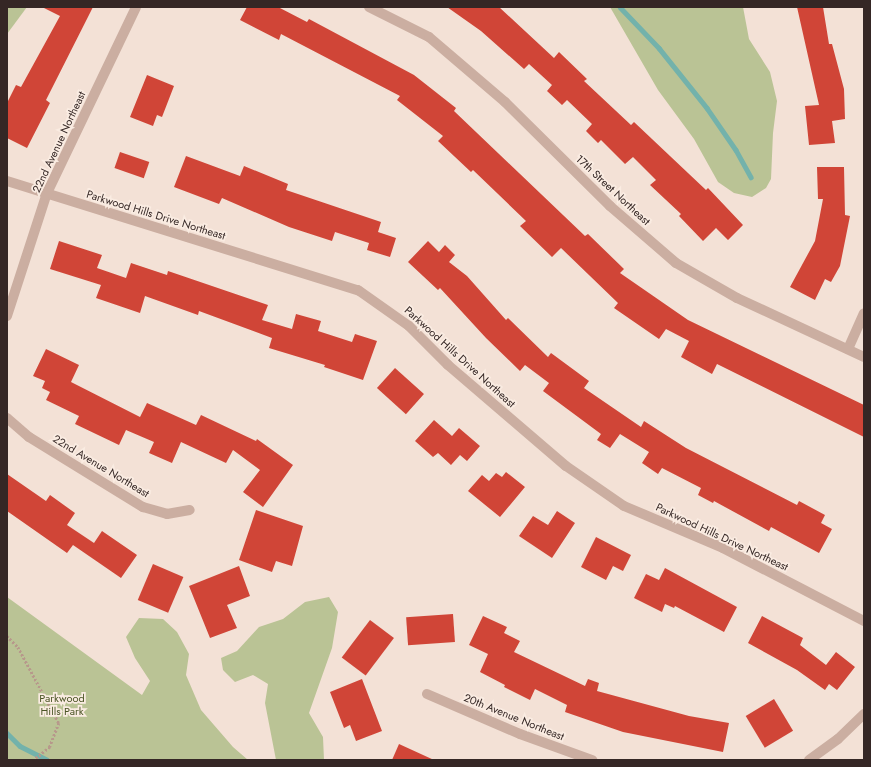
<!DOCTYPE html>
<style>
body{margin:0}
#map{position:relative;width:871px;height:767px;overflow:hidden;background:#f3e1d6;font-family:Jost,sans-serif}
div>[style]{position:absolute}
[style*='--x']{left:calc(var(--x)*1px);top:calc(var(--y)*1px);width:calc(var(--w)*1px);rotate:calc(var(--a)*1deg)}
.green>*{inset:0;background:#bac395}
.stream>*{height:4.5px;margin:-2.25px;padding:0 2.25px;transform-origin:2.25px;border-radius:2.25px;background:#73b2ab}
.building>*{inset:0;background:#d04537;transform-origin:0 0}
.path>*{height:2.5px;margin-top:-1.25px;transform-origin:0;background:repeating-linear-gradient(90deg,#b7988b 0 2px,transparent 0 4px)}
.minor>*{height:10px;margin:-5px;padding:0 5px;transform-origin:5px;border-radius:5px;background:#cbaea1}
span{translate:-50% -50%;white-space:nowrap;text-align:center;line-height:1.15;-webkit-text-stroke:3.5px #faece2;paint-order:stroke}
.street-label{font-size:11px;color:#352725}
.park-label{font-size:11px;color:#4b5526}
.frame{position:absolute;inset:0;border:8px solid #352725;pointer-events:none}
</style>
<div id="map">
<div class="green">
<i style="clip-path:polygon(7px 7px,27px 7px,7px 34px)"></i>
<i style="clip-path:polygon(610px 7px,743px 7px,749px 39px,770px 72px,777px 101px,773px 133px,771px 179px,766px 188px,752px 197px,734px 193px,718px 182px,694px 139px,658px 90px)"></i>
<i style="clip-path:polygon(7px 597px,142px 695px,150px 681px,135px 658px,126px 637px,139px 618px,163px 619px,177px 632px,189px 654px,186px 675px,201px 710px,233px 747px,248px 760px,7px 760px)"></i>
<i style="clip-path:polygon(329px 597px,338px 612px,332px 648px,309px 713px,323px 737px,324px 760px,276px 760px,265px 703px,268px 684px,253px 675px,235px 682px,223px 670px,221px 658px,237px 651px,259px 627px,283px 619px,305px 602px)"></i>
</div>
<div class="stream">
<i style="--x:620;--y:7;--w:57;--a:46.4"></i>
<i style="--x:659;--y:48;--w:77;--a:51.3"></i>
<i style="--x:707;--y:108;--w:51;--a:55.4"></i>
<i style="--x:736;--y:150;--w:31;--a:61"></i>
<i style="--x:7;--y:733;--w:18;--a:45"></i>
<i style="--x:20;--y:746;--w:30;--a:27"></i>
</div>
<div class="building">
<i style="clip-path:polygon(42px 7px,93px 7px,46px 100px,50px 103px,27px 148px,7px 138px,7px 103px,16px 85px,21px 87px,60px 16px)"></i>
<i style="clip-path:polygon(247px 7px,278px 7px,307px 22px,309px 19px,414px 75px,456px 108px,454px 111px,585px 236px,588px 234px,624px 269px,620px 273px,688px 320px,864px 405px,864px 437px,717px 364px,712px 374px,681px 357px,689px 341px,666px 329px,659px 339px,614px 308px,618px 303px,561px 248px,552px 257px,520px 226px,526px 221px,473px 170px,471px 172px,438px 141px,443px 136px,397px 100px,400px 96px,281px 34px,279px 40px,240px 20px)"></i>
<i style="clip-path:polygon(447px 7px,499px 7px,554px 58px,559px 52px,587px 79px,584px 81px,631px 125px,634px 122px,706px 190px,708px 188px,743px 225px,728px 240px,716px 228px,703px 241px,679px 216px,681px 214px,650px 185px,656px 180px,633px 157px,625px 164px,601px 140px,598px 143px,586px 131px,592px 124px,567px 100px,562px 105px,547px 91px,552px 85px,529px 64px,524px 69px,481px 31px)"></i>
<i style="clip-path:polygon(797px 7px,823px 7px,829px 44px,832px 44px,844px 89px,845px 119px,832px 121px,835px 143px,809px 145px,805px 106px,819px 105px)"></i>
<i style="clip-path:polygon(147px 75px,174px 86px,162px 117px,157px 115px,153px 126px,130px 117px)"></i>
<i style="left:120px;top:152px;width:31px;height:17px;rotate:19deg"></i>
<i style="clip-path:polygon(186px 156px,240px 176px,244px 166px,288px 184px,286px 190px,381px 222px,378px 232px,396px 238px,390px 257px,367px 250px,369px 243px,335px 232px,332px 241px,289px 227px,222px 198px,219px 204px,174px 187px)"></i>
<i style="clip-path:polygon(817px 167px,844px 167px,845px 215px,850px 216px,840px 266px,831px 282px,825px 279px,815px 300px,790px 287px,815px 241px,823px 199px,818px 199px)"></i>
<i style="clip-path:polygon(59px 241px,102px 255px,97px 268px,126px 278px,131px 263px,167px 275px,168px 271px,268px 305px,262px 320px,292px 329px,296px 314px,321px 321px,318px 331px,352px 342px,355px 334px,377px 341px,363px 380px,324px 367px,325px 365px,269px 348px,272px 338px,199px 311px,198px 315px,145px 296px,140px 313px,96px 298px,101px 285px,50px 269px)"></i>
<i style="clip-path:polygon(428px 241px,439px 252px,445px 245px,455px 255px,449px 262px,467px 276px,506px 320px,508px 318px,548px 357px,551px 353px,589px 381px,584px 388px,641px 427px,644px 421px,686px 448px,797px 505px,799px 501px,825px 515px,821px 523px,832px 529px,819px 553px,771px 527px,769px 531px,714px 501px,713px 503px,698px 495px,701px 488px,662px 468px,658px 474px,642px 463px,649px 452px,620px 434px,610px 448px,597px 440px,601px 434px,543px 391px,549px 383px,525px 365px,520px 371px,486px 338px,440px 288px,438px 290px,408px 262px)"></i>
<i style="clip-path:polygon(46px 349px,79px 365px,71px 382px,140px 417px,147px 403px,196px 425px,201px 415px,256px 441px,257px 439px,293px 465px,263px 507px,243px 492px,260px 470px,233px 450px,226px 463px,181px 442px,172px 463px,149px 453px,154px 442px,126px 430px,119px 445px,75px 424px,79px 416px,46px 400px,50px 392px,42px 388px,45px 381px,33px 376px)"></i>
<i style="left:395px;top:368px;width:39px;height:27px;rotate:42deg"></i>
<i style="clip-path:polygon(434px 420px,452px 436px,459px 428px,480px 446px,467px 461px,460px 455px,451px 465px,438px 453px,433px 457px,415px 441px)"></i>
<i style="clip-path:polygon(506px 472px,525px 487px,500px 517px,468px 491px,482px 475px,489px 481px,496px 473px,502px 477px)"></i>
<i style="clip-path:polygon(7px 474px,46px 501px,50px 495px,75px 513px,67px 525px,94px 543px,102px 531px,137px 555px,121px 578px,73px 545px,67px 553px,7px 511px)"></i>
<i style="clip-path:polygon(256px 510px,303px 526px,292px 566px,276px 561px,272px 572px,239px 560px)"></i>
<i style="clip-path:polygon(557px 511px,575px 523px,552px 558px,519px 536px,533px 516px,548px 525px)"></i>
<i style="clip-path:polygon(596px 537px,631px 555px,623px 571px,613px 566px,606px 580px,581px 567px)"></i>
<i style="left:153px;top:564px;width:33px;height:39px;rotate:23deg"></i>
<i style="clip-path:polygon(239px 566px,250px 596px,227px 605px,237px 628px,210px 638px,189px 586px)"></i>
<i style="clip-path:polygon(665px 568px,737px 607px,724px 632px,675px 606px,674px 608px,665px 604px,662px 612px,634px 598px,646px 574px,659px 580px)"></i>
<i style="left:453px;top:614px;width:28px;height:47px;rotate:86deg"></i>
<i style="clip-path:polygon(483px 616px,507px 627px,504px 633px,520px 641px,514px 652px,585px 686px,588px 679px,599px 683px,597px 691px,689px 716px,729px 723px,723px 752px,623px 732px,565px 712px,567px 705px,535px 689px,530px 700px,504px 687px,505px 685px,480px 672px,488px 654px,469px 645px)"></i>
<i style="clip-path:polygon(762px 616px,803px 638px,800px 645px,826px 665px,836px 652px,855px 667px,837px 690px,829px 684px,825px 690px,797px 670px,748px 643px)"></i>
<i style="left:370px;top:620px;width:30px;height:47px;rotate:37deg"></i>
<i style="clip-path:polygon(362px 679px,382px 731px,356px 741px,350px 725px,344px 728px,330px 692px)"></i>
<i style="left:774px;top:699px;width:37px;height:33px;rotate:59deg"></i>
<i style="clip-path:polygon(399px 744px,434px 760px,392px 760px)"></i>
</div>
<div class="path">
<i style="--x:7;--y:636;--w:16;--a:45"></i>
<i style="--x:18;--y:647;--w:86;--a:61.7"></i>
<i style="--x:59;--y:723;--w:26;--a:111"></i>
<i style="--x:50;--y:747;--w:21;--a:141"></i>
</div>
<div class="minor">
<i style="--x:369;--y:7;--w:67;--a:26.6"></i>
<i style="--x:429;--y:37;--w:100;--a:40.5"></i>
<i style="--x:505;--y:102;--w:148;--a:44.7"></i>
<i style="--x:610;--y:206;--w:87;--a:40.8"></i>
<i style="--x:676;--y:263;--w:70;--a:29.8"></i>
<i style="--x:737;--y:298;--w:140;--a:24.9"></i>
<i style="--x:7;--y:181;--w:368;--a:17.3"></i>
<i style="--x:358;--y:290;--w:62;--a:35.2"></i>
<i style="--x:409;--y:326;--w:55;--a:45"></i>
<i style="--x:448;--y:365;--w:155;--a:40.6"></i>
<i style="--x:566;--y:466;--w:70;--a:34.6"></i>
<i style="--x:624;--y:506;--w:108;--a:23"></i>
<i style="--x:723;--y:548;--w:159;--a:27.4"></i>
<i style="--x:7;--y:316;--w:129;--a:-72"></i>
<i style="--x:47;--y:193;--w:206;--a:-64.4"></i>
<i style="--x:848;--y:349;--w:39;--a:-66"></i>
<i style="--x:7;--y:418;--w:29;--a:41"></i>
<i style="--x:29;--y:437;--w:134;--a:31.6"></i>
<i style="--x:143;--y:507;--w:25;--a:16"></i>
<i style="--x:167;--y:514;--w:23;--a:-10"></i>
<i style="--x:427;--y:694;--w:101;--a:23.3"></i>
<i style="--x:520;--y:734;--w:77;--a:19.9"></i>
<i style="--x:809;--y:760;--w:36;--a:-36"></i>
<i style="--x:838;--y:739;--w:36;--a:-44"></i>
</div>
<div class="street-label">
<span style="left:59px;top:142px;rotate:-65deg">22nd Avenue Northeast</span>
<span style="left:613px;top:190px;rotate:43deg">17th Street Northeast</span>
<span style="left:156px;top:215px;rotate:17deg">Parkwood Hills Drive Northeast</span>
<span style="left:460px;top:357px;rotate:42deg">Parkwood Hills Drive Northeast</span>
<span style="left:101px;top:466px;rotate:31deg">22nd Avenue Northeast</span>
<span style="left:722px;top:537px;rotate:25deg">Parkwood Hills Drive Northeast</span>
<span style="left:514px;top:717px;rotate:22deg">20th Avenue Northeast</span>
</div>
<div class="park-label">
<span style="left:62px;top:705px">Parkwood<br>Hills Park</span>
</div>
<div class="frame"></div>
</div>
